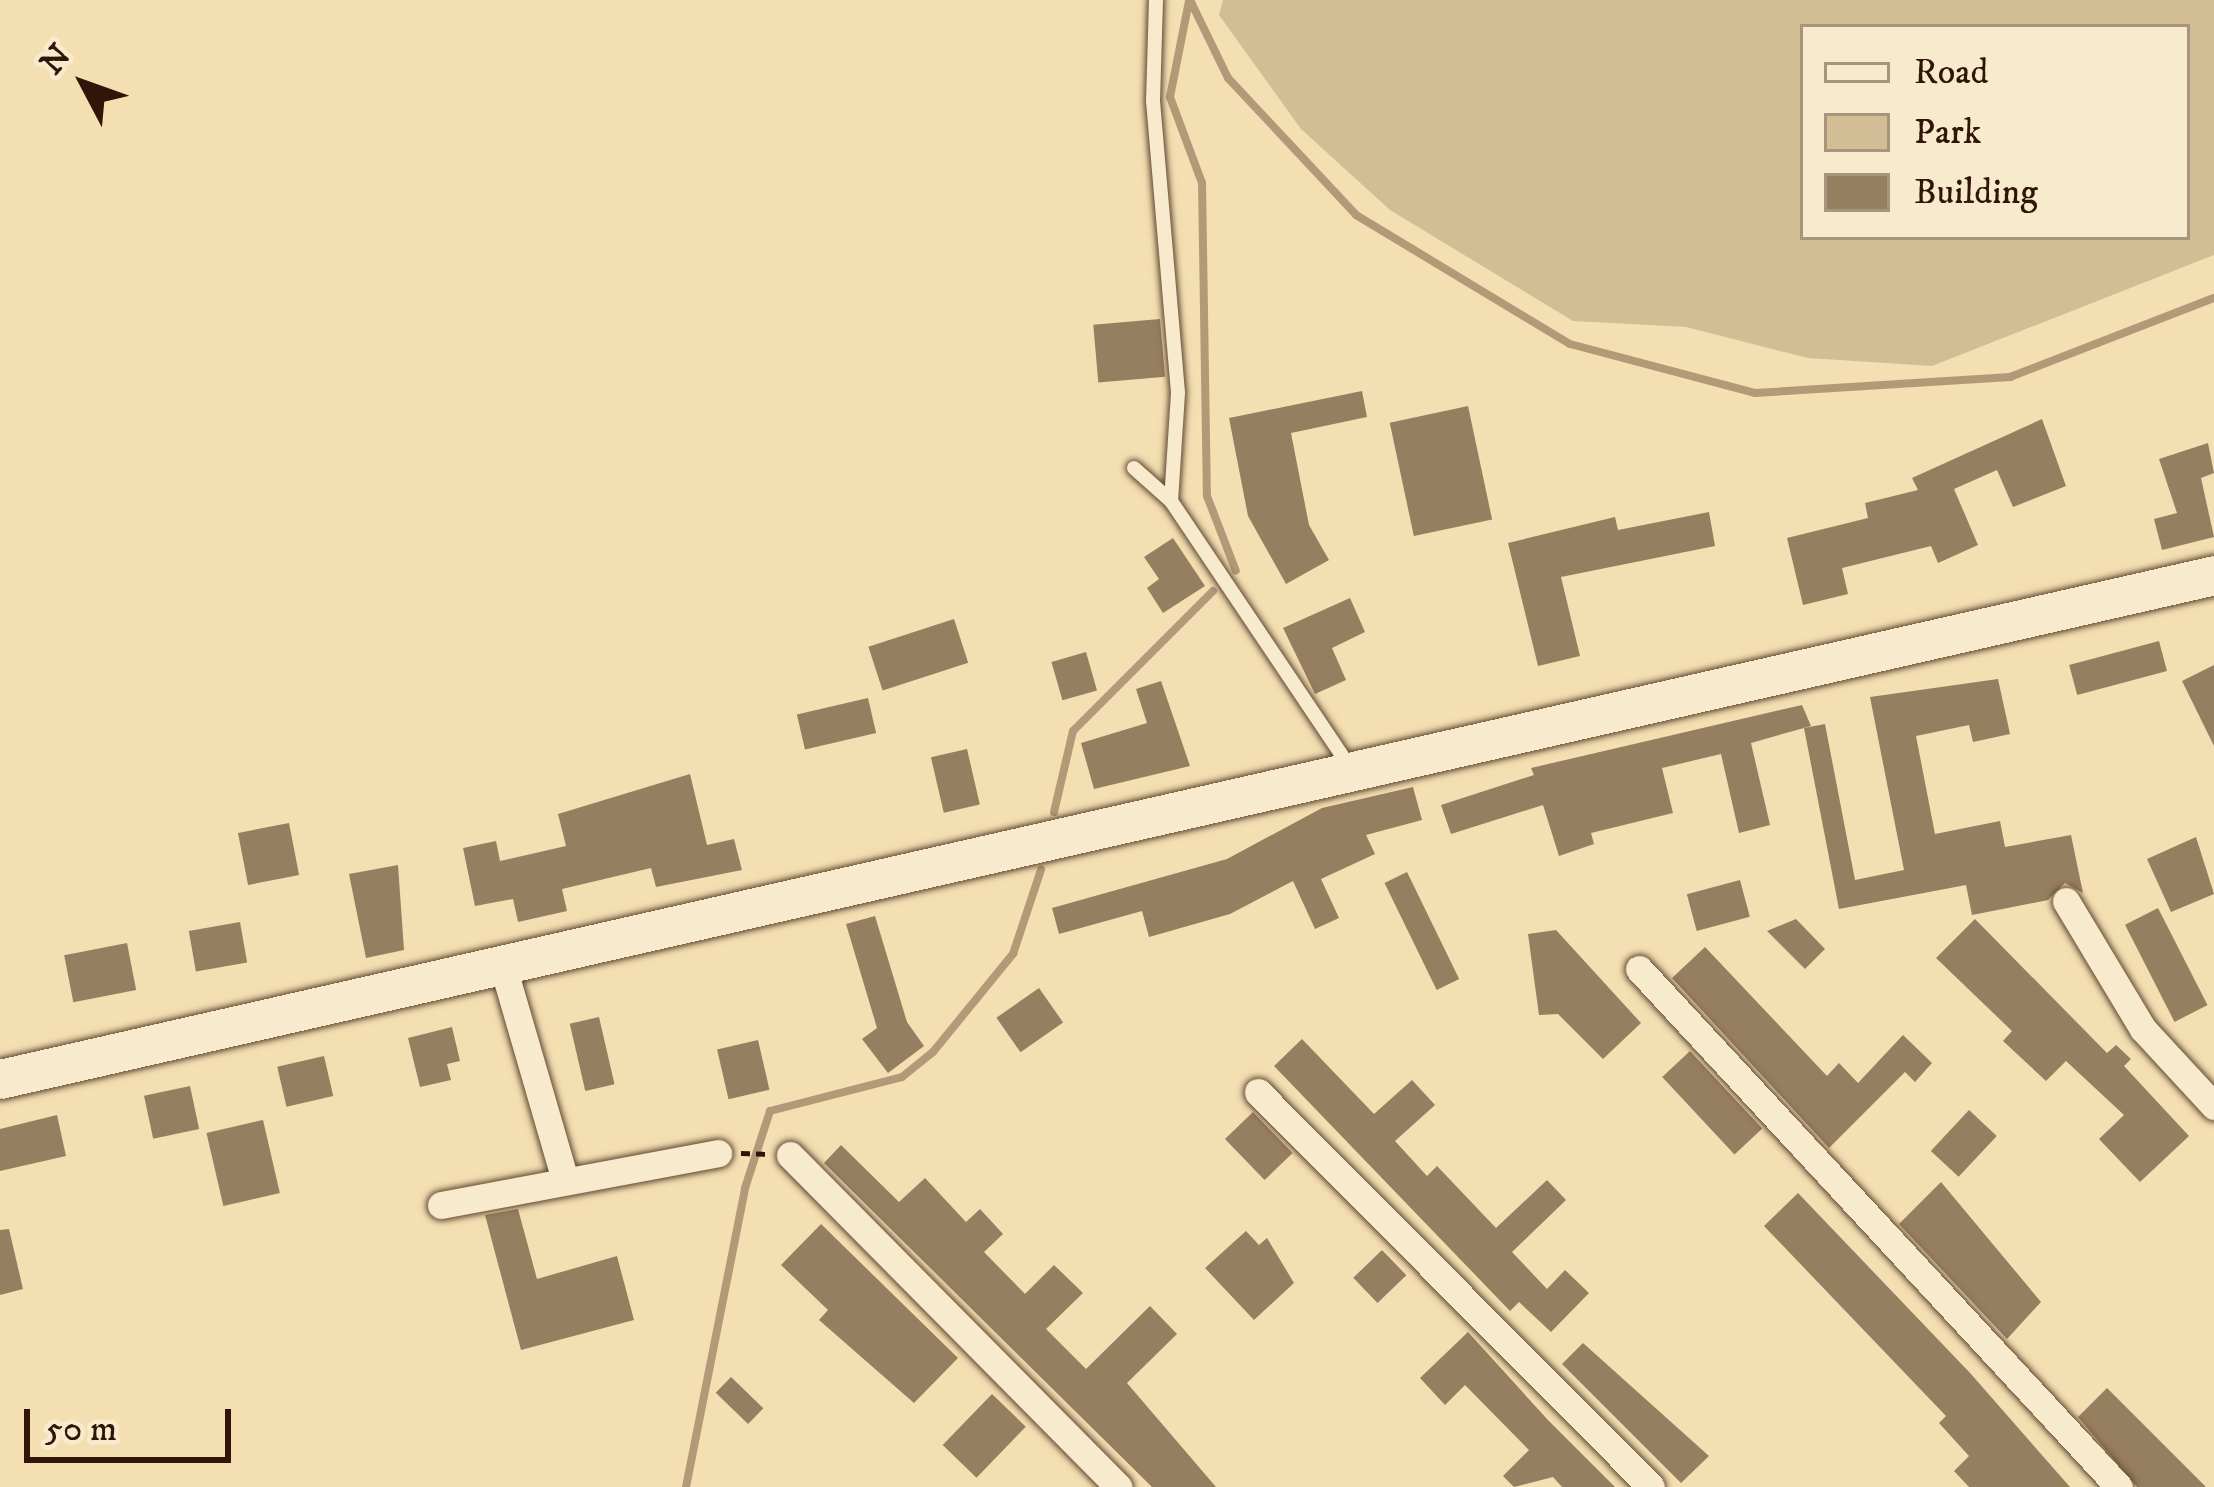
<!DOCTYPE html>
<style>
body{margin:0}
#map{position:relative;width:2214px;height:1487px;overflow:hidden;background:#f4dfb2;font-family:"IM FELL DW Pica",serif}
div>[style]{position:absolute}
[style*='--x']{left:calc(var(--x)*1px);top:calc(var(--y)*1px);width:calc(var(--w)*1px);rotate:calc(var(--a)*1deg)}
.green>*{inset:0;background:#d3bd95}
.stream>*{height:8px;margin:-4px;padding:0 4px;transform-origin:4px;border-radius:4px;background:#b29a78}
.building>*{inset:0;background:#967e60;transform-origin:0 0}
.path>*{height:4.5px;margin-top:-2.25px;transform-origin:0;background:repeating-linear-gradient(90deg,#311508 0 9px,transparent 0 15px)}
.roads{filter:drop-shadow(0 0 3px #624832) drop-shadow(0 0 3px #624832)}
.lane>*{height:14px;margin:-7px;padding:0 7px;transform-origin:7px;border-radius:7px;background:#f8eacd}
.street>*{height:27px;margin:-13.5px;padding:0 13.5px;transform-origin:13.5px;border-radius:13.5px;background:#f8eacd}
.secondary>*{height:39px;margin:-19.5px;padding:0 19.5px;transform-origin:19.5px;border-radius:19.5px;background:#f8eacd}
span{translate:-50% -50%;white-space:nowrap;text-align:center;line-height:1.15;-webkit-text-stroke:12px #f8eacd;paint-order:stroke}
.legend{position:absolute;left:1800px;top:24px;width:390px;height:216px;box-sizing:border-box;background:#f8eacd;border:3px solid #a8957e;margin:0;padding:15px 21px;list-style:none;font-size:36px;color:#311508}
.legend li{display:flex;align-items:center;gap:24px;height:60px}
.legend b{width:60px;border:3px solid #a8957e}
.north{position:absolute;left:24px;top:24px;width:120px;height:120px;-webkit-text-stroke:9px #f8eacd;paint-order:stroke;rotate:311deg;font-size:33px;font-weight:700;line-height:48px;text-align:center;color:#311508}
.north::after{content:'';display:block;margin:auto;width:42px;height:54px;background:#311508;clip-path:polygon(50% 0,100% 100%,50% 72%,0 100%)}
.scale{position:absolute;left:24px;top:1409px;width:207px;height:54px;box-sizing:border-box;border:6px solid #311508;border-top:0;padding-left:15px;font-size:36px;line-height:42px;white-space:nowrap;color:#311508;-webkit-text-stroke:9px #f8eacd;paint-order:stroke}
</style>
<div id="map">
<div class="green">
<i style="clip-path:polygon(evenodd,1223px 0,2214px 0,2214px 255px,1932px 366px,1808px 358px,1686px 327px,1573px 321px,1390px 210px,1301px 129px,1219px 15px,1223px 0,1803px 27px,2187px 27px,2187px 237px,1803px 237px,1803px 27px)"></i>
</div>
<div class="stream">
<i style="--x:1190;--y:0;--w:87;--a:64"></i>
<i style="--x:1228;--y:78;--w:187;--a:46.9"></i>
<i style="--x:1356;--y:215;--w:250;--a:31.1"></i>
<i style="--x:1570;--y:344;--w:191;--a:14.8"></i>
<i style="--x:1755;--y:393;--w:256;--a:-3.6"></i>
<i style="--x:2010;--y:377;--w:219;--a:-21.2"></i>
<i style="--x:1189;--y:1;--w:98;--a:101.2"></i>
<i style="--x:1170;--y:97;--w:92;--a:69.6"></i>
<i style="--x:1202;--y:183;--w:313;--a:89.1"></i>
<i style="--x:1207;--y:496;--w:80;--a:68.9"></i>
<i style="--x:1054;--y:812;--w:83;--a:-76.8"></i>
<i style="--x:1073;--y:731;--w:198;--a:-45"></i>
<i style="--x:686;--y:1487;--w:305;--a:-78.8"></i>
<i style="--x:745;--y:1188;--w:81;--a:-72"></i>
<i style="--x:770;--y:1111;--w:136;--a:-14.4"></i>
<i style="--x:902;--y:1077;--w:40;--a:-39"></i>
<i style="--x:933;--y:1052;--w:127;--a:-50.8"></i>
<i style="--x:1013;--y:954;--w:89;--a:-71.6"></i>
</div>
<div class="building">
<i style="left:1160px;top:319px;width:58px;height:67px;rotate:85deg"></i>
<i style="clip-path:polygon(1362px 391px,1367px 417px,1291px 433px,1309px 525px,1329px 560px,1286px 584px,1248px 516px,1229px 418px)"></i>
<i style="left:1468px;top:406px;width:116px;height:80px;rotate:78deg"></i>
<i style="clip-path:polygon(2042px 419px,2066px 486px,2013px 507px,1997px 470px,1954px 489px,1978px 545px,1938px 563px,1931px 546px,1842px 568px,1848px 594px,1803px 605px,1787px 538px,1868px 518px,1865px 503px,1918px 490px,1912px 478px)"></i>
<i style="clip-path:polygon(2208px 443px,2214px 473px,2201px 478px,2214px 537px,2162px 550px,2154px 519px,2177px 513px,2159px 459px)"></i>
<i style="clip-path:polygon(1709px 512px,1715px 546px,1561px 577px,1580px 656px,1538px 666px,1508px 543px,1615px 517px,1618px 530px)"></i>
<i style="clip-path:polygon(1173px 538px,1205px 586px,1163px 613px,1147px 588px,1159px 579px,1144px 557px)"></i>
<i style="clip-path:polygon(1350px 598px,1365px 632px,1332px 648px,1346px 680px,1315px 694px,1283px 628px)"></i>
<i style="left:954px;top:619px;width:46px;height:90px;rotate:72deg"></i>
<i style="left:2159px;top:641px;width:31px;height:93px;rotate:75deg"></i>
<i style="left:1086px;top:652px;width:40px;height:36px;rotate:74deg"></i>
<i style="clip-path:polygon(2214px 665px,2214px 746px,2182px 681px)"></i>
<i style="clip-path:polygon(1998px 679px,2010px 734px,1973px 742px,1969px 725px,1916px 736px,1935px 834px,2000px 821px,2005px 847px,2071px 835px,2083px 893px,2065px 883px,2048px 900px,1972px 915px,1966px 885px,1839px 909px,1804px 728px,1825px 724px,1855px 880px,1904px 870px,1870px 697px)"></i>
<i style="clip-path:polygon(1161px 681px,1190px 766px,1094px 789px,1081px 743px,1147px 723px,1136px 689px)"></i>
<i style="left:868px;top:698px;width:36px;height:73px;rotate:77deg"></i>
<i style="clip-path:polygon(1802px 705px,1811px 726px,1751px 743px,1770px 825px,1739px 833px,1721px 754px,1662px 768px,1673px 813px,1591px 833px,1594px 844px,1559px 856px,1543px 805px,1451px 834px,1441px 805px,1534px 775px,1531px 768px)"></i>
<i style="left:967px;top:749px;width:57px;height:37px;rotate:77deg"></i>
<i style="clip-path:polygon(690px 774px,707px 845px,734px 839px,742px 870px,656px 887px,651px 868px,562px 889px,567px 911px,518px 922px,513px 899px,475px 906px,463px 848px,496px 841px,500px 861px,566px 846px,558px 814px)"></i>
<i style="clip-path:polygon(1413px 787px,1422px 820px,1366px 835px,1375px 854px,1321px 879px,1339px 918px,1315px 929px,1293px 881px,1230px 914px,1149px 937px,1142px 911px,1059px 934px,1052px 908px,1227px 859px,1322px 808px)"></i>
<i style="left:289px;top:823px;width:53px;height:52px;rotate:79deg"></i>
<i style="clip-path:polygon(2196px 837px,2214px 894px,2171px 912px,2147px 859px)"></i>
<i style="clip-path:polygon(398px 865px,404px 950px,366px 958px,349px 874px)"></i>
<i style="left:1407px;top:872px;width:119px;height:25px;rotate:64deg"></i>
<i style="left:1740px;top:880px;width:38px;height:55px;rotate:75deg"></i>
<i style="left:2158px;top:908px;width:109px;height:37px;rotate:63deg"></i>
<i style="clip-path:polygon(875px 916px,907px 1022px,924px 1046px,888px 1073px,862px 1039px,877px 1028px,846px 924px)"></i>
<i style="clip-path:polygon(1796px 919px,1825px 949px,1805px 969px,1767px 931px)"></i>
<i style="clip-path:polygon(1975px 919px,2107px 1053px,2116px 1045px,2131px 1059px,2124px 1066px,2189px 1136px,2140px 1182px,2099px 1139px,2124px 1115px,2066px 1061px,2046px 1081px,2003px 1041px,2012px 1031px,1936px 958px)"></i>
<i style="left:240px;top:922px;width:41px;height:52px;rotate:80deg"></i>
<i style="clip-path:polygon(1556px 930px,1641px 1023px,1603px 1059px,1558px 1014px,1539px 1015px,1528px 934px)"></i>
<i style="left:127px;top:943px;width:48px;height:64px;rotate:79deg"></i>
<i style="clip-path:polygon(1705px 947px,1827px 1076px,1839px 1063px,1858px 1083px,1903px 1035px,1932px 1063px,1915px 1082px,1905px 1072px,1829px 1148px,1672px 978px)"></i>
<i style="left:1039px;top:988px;width:42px;height:52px;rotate:55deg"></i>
<i style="left:599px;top:1017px;width:69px;height:30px;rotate:77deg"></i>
<i style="clip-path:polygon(452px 1027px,460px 1061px,447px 1064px,451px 1080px,420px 1087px,408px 1038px)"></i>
<i style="clip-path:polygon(1302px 1039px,1374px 1114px,1412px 1080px,1435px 1105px,1395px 1141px,1427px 1176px,1437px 1166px,1496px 1228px,1547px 1180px,1566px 1200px,1512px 1252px,1547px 1289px,1565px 1270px,1589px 1293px,1551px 1332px,1519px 1302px,1510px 1311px,1274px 1066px)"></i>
<i style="left:758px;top:1040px;width:51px;height:42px;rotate:77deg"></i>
<i style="left:1690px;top:1051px;width:106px;height:38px;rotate:47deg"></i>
<i style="left:324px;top:1056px;width:41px;height:48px;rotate:77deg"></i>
<i style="left:190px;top:1086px;width:44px;height:47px;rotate:78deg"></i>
<i style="left:1969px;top:1110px;width:38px;height:56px;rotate:43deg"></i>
<i style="left:1253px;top:1112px;width:57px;height:39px;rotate:46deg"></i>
<i style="clip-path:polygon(57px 1115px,66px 1156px,0 1171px,0 1129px)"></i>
<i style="left:263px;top:1120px;width:75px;height:58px;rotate:77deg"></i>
<i style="clip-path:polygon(841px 1145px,899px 1202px,925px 1178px,966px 1222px,980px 1209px,1003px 1234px,984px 1252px,1025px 1294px,1054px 1265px,1083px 1293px,1046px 1329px,1086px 1369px,1150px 1306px,1177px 1334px,1127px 1383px,1216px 1487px,1152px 1487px,824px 1163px)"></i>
<i style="clip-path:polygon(1941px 1182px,2041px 1302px,2007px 1339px,1899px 1224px)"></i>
<i style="clip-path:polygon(1798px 1193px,1971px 1374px,2070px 1487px,1969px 1487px,1954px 1471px,1969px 1456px,1939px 1423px,1946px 1416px,1764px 1226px)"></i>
<i style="clip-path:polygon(518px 1209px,537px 1279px,617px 1256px,634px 1320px,521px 1350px,485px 1215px)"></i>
<i style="clip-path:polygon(821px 1224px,958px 1358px,914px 1403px,819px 1320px,828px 1310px,781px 1265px)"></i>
<i style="clip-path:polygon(9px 1229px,23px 1289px,0 1295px,0 1230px)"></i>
<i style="clip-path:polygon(1246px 1231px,1259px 1245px,1267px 1238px,1294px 1283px,1254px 1320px,1205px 1268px)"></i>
<i style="left:1382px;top:1250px;width:35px;height:40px;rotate:46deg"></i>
<i style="clip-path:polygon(1468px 1332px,1547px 1419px,1615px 1487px,1562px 1487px,1553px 1477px,1514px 1487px,1503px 1476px,1529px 1450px,1465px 1385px,1445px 1405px,1420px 1378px)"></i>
<i style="clip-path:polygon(1583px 1343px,1709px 1456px,1681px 1483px,1562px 1364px)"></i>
<i style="left:731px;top:1377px;width:45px;height:22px;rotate:44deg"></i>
<i style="clip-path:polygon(2107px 1388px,2206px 1487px,2137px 1487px,2078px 1417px)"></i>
<i style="left:992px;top:1394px;width:47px;height:71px;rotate:44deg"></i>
</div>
<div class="path">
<i style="--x:741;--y:1153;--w:25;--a:2"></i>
</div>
<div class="roads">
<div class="lane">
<i style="--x:1156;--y:0;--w:101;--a:91.7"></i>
<i style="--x:1153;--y:101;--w:293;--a:85.1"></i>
<i style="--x:1178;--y:393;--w:108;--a:93.7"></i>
<i style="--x:1134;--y:468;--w:50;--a:41.7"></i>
<i style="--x:1171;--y:501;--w:317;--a:56.1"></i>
</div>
<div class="street">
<i style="--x:2066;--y:901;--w:149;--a:59"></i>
<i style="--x:2143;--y:1029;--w:105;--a:47.3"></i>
<i style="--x:502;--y:963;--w:222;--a:73.8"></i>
<i style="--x:1639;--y:969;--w:706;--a:47.18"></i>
<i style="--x:1258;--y:1092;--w:557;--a:45.15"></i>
<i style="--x:790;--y:1155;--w:467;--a:45.3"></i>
<i style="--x:441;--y:1205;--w:282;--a:-10.6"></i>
</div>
<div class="secondary">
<i style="--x:0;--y:1079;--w:2271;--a:-12.82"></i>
</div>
</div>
<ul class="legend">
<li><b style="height:15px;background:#f8eacd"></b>Road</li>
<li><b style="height:33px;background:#d3bd95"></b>Park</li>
<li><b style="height:33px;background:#967e60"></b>Building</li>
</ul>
<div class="north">N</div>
<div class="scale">50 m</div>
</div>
